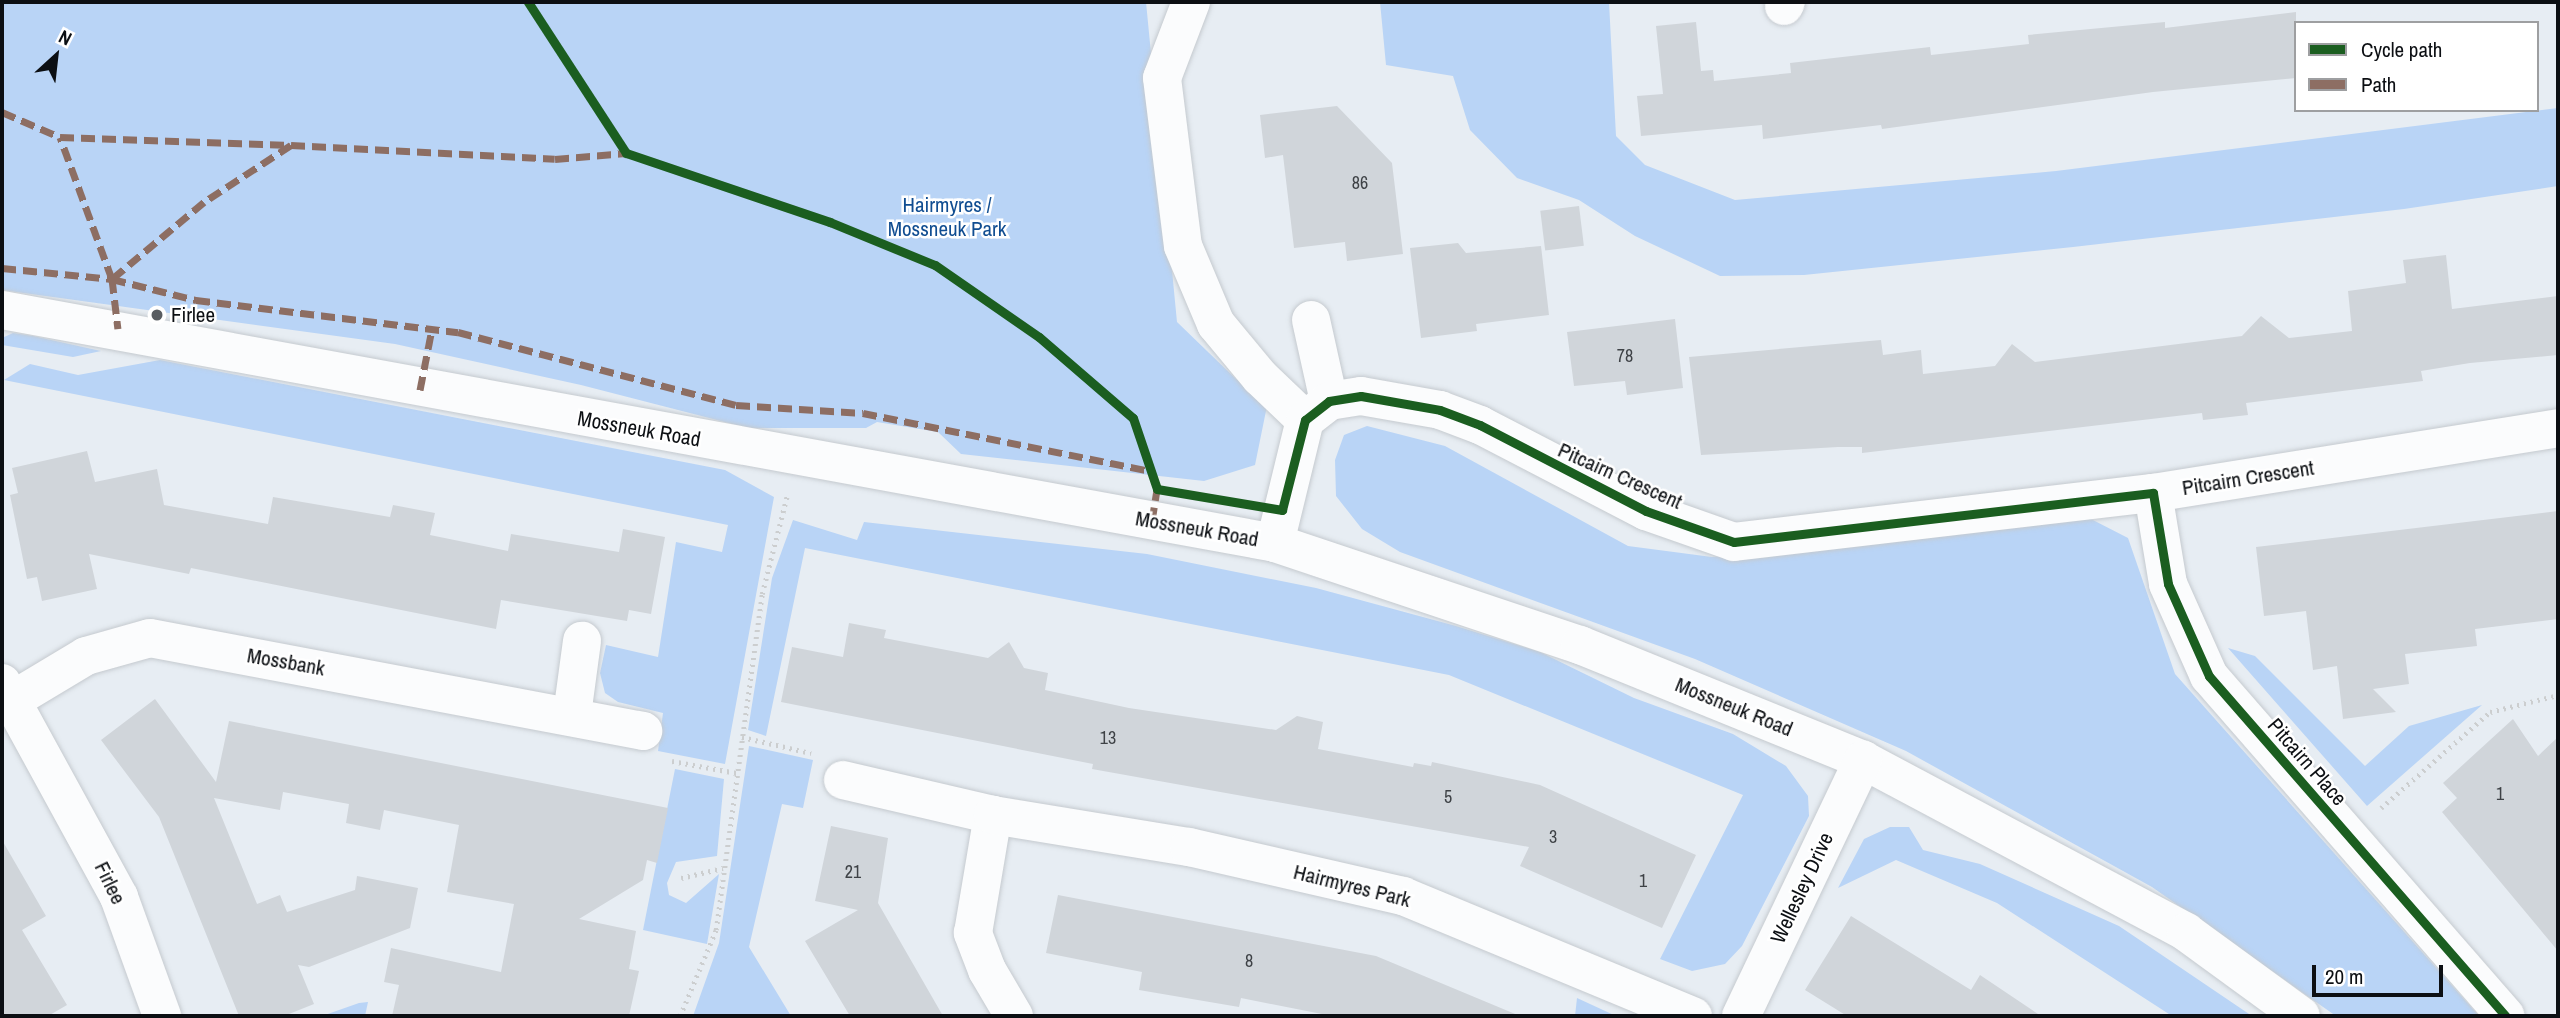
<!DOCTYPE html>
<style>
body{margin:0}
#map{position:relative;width:2560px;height:1018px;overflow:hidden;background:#e7edf3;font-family:"Archivo Narrow",sans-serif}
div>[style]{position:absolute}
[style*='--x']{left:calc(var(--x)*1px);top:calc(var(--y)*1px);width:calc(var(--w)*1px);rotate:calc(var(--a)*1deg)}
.green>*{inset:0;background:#b9d4f6}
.building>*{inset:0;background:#d0d5da;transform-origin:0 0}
.path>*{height:4.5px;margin-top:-2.25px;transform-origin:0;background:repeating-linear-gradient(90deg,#cccecf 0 2px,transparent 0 7px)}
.roads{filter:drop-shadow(0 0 2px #c5cacf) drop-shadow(0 0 2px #c5cacf)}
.minor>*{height:38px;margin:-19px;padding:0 19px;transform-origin:19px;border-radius:19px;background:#fbfcfd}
.quiet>*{height:7px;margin-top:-3.5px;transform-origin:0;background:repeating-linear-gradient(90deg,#8d6e63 0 14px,transparent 0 21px)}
.cycleway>*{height:9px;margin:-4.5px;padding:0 4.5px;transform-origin:4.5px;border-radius:4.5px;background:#1b5e20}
.dots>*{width:19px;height:19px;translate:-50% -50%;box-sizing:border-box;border:4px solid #fff;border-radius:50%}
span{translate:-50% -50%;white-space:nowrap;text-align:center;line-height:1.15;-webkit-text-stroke:5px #fff;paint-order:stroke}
.number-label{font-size:18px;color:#3e4246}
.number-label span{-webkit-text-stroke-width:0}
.park-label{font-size:21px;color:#104d91}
.poi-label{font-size:21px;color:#0c0f13}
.left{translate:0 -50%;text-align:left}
.street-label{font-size:21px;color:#0c0f13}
.frame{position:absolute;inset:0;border:4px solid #0c0f13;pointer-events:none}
.legend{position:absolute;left:2294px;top:21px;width:245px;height:91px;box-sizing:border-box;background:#fff;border:2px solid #9e9fa1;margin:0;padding:9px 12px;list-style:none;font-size:21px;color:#0c0f13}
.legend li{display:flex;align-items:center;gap:14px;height:35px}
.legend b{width:35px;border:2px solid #9e9fa1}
.north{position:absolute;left:21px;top:21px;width:70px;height:70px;-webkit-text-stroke:5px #fff;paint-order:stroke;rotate:27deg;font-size:19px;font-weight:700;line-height:28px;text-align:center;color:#0c0f13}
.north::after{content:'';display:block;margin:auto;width:24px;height:32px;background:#0c0f13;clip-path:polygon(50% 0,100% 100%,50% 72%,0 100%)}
.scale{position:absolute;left:2312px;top:965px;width:131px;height:32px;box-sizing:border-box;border:4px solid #0c0f13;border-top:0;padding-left:9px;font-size:21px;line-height:24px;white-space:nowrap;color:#0c0f13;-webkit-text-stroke:5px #fff;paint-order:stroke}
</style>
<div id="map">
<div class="green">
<i style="clip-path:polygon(2px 2px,1146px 2px,1177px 322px,1236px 379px,1268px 401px,1255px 465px,1204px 481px,961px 454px,938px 432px,877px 422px,866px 428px,748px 428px,581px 385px,395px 344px,2px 290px)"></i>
<i style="clip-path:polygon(1380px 2px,1609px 2px,1616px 136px,1645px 165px,1735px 200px,2056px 171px,2558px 108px,2558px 186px,2404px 209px,2073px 247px,1804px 275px,1720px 276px,1635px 236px,1579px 200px,1517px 178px,1470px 130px,1453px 76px,1386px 65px)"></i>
<i style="clip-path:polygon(13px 333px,33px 336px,101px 351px,73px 357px,2px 345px,2px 338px)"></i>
<i style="clip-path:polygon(160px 360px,725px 470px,774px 497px,725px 764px,658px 751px,663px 713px,618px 702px,605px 693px,600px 673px,606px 645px,658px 657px,676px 542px,722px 552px,728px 525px,4px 380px,30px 364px,78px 375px)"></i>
<i style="clip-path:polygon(1367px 426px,1445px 446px,1628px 546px,1712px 557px,1912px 540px,2089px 518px,2128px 538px,2175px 674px,2479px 1016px,2336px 1016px,2152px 887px,1906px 751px,1695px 659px,1400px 552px,1362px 529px,1336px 496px,1335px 460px,1344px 435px)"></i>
<i style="clip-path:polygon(793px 520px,857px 540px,864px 522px,1147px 554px,1316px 588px,1456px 626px,1540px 652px,1634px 698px,1733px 734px,1786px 766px,1808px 796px,1809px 816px,1742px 946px,1725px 964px,1692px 971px,1660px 959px,1743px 795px,1449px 675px,805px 548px,766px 736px,748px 730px,772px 578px)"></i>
<i style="clip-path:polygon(2228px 648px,2255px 656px,2365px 766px,2409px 726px,2482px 705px,2367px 806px)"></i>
<i style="clip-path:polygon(749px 746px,813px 760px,803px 808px,782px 804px,749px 947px,791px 1016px,693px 1016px,719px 943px)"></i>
<i style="clip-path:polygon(675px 769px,724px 779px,717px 856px,676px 862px,667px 883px,669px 895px,686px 903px,719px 874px,707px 944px,643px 930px)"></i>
<i style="clip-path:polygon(1890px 827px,1909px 827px,1923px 850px,1980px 864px,2119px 926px,2252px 1016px,2172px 1016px,1997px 903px,1896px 860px,1838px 888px,1864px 839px)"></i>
<i style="clip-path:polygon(1577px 998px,1616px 1016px,1575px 1016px)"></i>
<i style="clip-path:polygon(368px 1002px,365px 1016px,322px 1016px,359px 1003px)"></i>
</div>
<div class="building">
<i style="clip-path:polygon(2296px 12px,2296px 78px,2153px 92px,1882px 129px,1881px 125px,1763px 139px,1762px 125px,1641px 136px,1637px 96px,1663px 94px,1656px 26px,1696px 22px,1701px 71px,1713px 70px,1714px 81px,1791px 73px,1790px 63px,1930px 47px,1931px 55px,2029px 44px,2028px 35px,2165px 22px,2165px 28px)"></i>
<i style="clip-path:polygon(1337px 106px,1392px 163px,1403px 254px,1347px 261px,1345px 242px,1294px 248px,1283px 155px,1265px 158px,1260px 115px)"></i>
<i style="left:1579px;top:206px;width:40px;height:39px;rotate:83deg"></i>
<i style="clip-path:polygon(1458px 243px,1466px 253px,1541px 246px,1549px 315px,1476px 324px,1477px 331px,1421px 338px,1410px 248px)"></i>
<i style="clip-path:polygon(2446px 255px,2452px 309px,2558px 296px,2558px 355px,2470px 363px,2421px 371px,2423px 381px,2246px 403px,2248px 415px,2203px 420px,2202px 413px,1862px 453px,1862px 447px,1838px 447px,1701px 455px,1689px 357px,1881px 340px,1883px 355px,1921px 350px,1923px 374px,1995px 366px,2012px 344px,2035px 362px,2242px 336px,2261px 316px,2289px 338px,2352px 331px,2348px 291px,2406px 283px,2403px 260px)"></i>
<i style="clip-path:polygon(1675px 319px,1683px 388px,1627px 395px,1625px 381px,1574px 386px,1567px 332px)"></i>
<i style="clip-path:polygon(87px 451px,95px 482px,157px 469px,164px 505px,268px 524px,273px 497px,390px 517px,393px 505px,435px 513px,430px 535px,508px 551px,511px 534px,619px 552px,623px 529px,665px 537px,651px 614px,629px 610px,627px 621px,501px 600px,496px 629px,191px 568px,189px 574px,89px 554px,97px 589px,42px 601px,37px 577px,27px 579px,10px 495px,18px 493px,12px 468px)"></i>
<i style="clip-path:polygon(2558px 511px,2558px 619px,2475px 629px,2477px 646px,2405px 654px,2409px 684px,2373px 689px,2396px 712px,2343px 719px,2337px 666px,2313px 670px,2306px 611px,2264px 616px,2256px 547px)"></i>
<i style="clip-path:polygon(849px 623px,886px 630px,884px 638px,988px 658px,1009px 642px,1024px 668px,1048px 673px,1045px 690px,1129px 708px,1276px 730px,1297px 716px,1323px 722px,1318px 749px,1413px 767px,1414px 763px,1431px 766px,1432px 762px,1540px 785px,1696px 855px,1662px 928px,1520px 866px,1529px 847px,1092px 769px,1093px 764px,781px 702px,792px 647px,843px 657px)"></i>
<i style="clip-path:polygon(155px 699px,216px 782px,229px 721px,668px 808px,657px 863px,647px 860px,643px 880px,579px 919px,636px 931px,629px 969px,639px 971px,629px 1016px,392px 1016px,399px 985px,384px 982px,391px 948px,501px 972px,514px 904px,447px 892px,459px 825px,384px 810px,380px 830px,346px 823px,349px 804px,283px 792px,280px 810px,214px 798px,257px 904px,280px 895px,287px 912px,355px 890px,357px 876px,418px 888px,410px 928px,309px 967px,298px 965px,314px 1004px,284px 1016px,239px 1016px,159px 817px,101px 740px)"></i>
<i style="clip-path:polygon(2513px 719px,2538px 756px,2558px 737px,2558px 951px,2442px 812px,2457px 798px,2443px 783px)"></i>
<i style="clip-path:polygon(831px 826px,888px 838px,878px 903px,943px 1016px,850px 1016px,805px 941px,858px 910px,815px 901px)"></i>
<i style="clip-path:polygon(2px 840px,46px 916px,22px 930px,67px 1005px,48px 1016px,2px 1016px)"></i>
<i style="clip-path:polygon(1058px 895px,1376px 956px,1520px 1016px,1332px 1016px,1241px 998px,1239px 1007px,1139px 990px,1142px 972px,1046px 953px)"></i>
<i style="clip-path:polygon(1851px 916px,1971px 990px,1980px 975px,2041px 1016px,1847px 1016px,1805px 990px)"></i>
</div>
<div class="path">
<i style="--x:742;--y:737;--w:71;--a:13.1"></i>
<i style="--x:672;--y:761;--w:66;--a:10.5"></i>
<i style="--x:2381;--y:808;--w:145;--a:-41.4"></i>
<i style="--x:2490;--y:712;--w:70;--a:-14"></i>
<i style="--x:681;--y:878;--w:43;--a:-13.4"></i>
<i style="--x:680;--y:1016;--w:93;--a:-67.3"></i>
<i style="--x:716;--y:930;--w:339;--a:-82.2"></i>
<i style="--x:762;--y:594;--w:101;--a:-75.7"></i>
</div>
<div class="roads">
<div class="minor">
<i style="--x:1191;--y:2;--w:81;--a:110.9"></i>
<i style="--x:1162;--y:78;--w:169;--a:82.9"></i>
<i style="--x:1183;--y:246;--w:85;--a:67.1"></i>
<i style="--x:1216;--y:324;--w:69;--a:50.3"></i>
<i style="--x:1260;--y:377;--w:62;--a:43.7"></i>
<i style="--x:1784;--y:6;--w:4;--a:-63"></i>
<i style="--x:2;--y:310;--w:1294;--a:10.37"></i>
<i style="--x:1275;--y:543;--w:322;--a:18.5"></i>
<i style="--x:1580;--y:645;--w:305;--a:22.1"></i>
<i style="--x:1863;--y:760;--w:366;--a:28"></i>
<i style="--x:2186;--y:932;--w:142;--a:36.1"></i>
<i style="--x:1311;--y:320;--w:83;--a:77.5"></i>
<i style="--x:2153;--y:493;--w:92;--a:80.6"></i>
<i style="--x:2168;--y:584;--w:101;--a:66"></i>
<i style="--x:2209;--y:676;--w:451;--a:48.9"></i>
<i style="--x:1275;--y:543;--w:127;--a:-76.3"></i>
<i style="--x:1305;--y:420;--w:31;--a:-38"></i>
<i style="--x:1329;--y:401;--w:32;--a:-9"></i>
<i style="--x:1361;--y:396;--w:80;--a:10"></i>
<i style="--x:1440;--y:410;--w:43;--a:20.6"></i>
<i style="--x:1480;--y:425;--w:187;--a:27.4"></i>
<i style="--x:1646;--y:511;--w:93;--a:19.4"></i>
<i style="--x:1734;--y:542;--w:422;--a:-6.7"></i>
<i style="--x:2153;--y:493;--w:410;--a:-9.1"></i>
<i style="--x:2;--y:683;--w:244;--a:61.3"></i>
<i style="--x:119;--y:897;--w:127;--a:70.1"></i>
<i style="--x:11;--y:701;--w:87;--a:-31"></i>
<i style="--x:86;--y:656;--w:66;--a:-15.7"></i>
<i style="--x:150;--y:638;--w:502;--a:10.68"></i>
<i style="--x:572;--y:715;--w:75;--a:-82.3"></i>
<i style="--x:843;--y:780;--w:154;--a:13.1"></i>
<i style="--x:1014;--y:1016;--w:53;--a:-120.4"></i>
<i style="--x:987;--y:970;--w:40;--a:-111"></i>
<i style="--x:973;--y:933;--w:120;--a:-80.4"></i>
<i style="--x:993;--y:815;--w:199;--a:9.3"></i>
<i style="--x:1189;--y:847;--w:220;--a:12.9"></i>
<i style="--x:1403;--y:896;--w:314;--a:22.5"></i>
<i style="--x:1741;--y:1016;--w:284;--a:-64.5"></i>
</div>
</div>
<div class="quiet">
<i style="--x:2;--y:112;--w:63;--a:23.3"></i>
<i style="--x:291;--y:145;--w:104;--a:146.8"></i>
<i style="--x:204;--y:202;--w:120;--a:140.1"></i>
<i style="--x:112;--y:279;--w:151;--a:-110.1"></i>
<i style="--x:60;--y:137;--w:231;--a:2"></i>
<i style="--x:291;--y:145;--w:264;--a:3"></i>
<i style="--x:555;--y:159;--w:71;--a:-4.8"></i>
<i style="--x:2;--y:268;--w:111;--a:5.7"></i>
<i style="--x:112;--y:279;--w:87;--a:14"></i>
<i style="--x:196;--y:300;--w:264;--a:7"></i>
<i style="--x:458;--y:332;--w:287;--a:14.7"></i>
<i style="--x:736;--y:405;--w:127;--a:3.6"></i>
<i style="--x:863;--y:413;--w:294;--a:11.4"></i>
<i style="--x:112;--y:279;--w:50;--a:83.2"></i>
<i style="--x:420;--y:390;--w:62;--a:-78.9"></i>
<i style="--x:1152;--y:521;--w:32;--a:-81"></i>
</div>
<div class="cycleway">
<i style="--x:528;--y:2;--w:180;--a:57"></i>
<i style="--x:626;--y:153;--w:215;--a:18.7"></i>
<i style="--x:830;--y:222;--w:113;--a:22.3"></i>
<i style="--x:935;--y:265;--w:126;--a:34.7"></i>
<i style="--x:1039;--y:337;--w:124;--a:40.8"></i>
<i style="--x:1133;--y:418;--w:75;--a:71.3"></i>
<i style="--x:1157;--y:489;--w:127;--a:9.5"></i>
<i style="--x:1282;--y:510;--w:93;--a:-75.7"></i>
<i style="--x:1305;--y:420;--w:31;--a:-38"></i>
<i style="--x:1329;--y:401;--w:32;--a:-9"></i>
<i style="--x:1361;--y:396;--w:80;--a:10"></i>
<i style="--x:1440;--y:410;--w:43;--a:20.6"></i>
<i style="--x:1480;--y:425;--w:187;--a:27.4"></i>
<i style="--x:1646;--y:511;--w:93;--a:19.4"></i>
<i style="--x:1734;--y:542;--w:422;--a:-6.7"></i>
<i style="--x:2153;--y:493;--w:92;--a:80.6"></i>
<i style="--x:2168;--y:584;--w:101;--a:66"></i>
<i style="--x:2209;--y:676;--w:451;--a:48.9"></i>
</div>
<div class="dots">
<i style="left:157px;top:315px;background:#595d61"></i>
</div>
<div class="number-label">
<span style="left:1360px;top:183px">86</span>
<span style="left:1625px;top:356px">78</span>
<span style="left:1108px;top:738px">13</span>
<span style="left:2500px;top:794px">1</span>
<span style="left:1448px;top:797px">5</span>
<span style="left:1553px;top:837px">3</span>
<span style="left:853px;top:872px">21</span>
<span style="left:1643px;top:881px">1</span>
<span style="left:1249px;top:961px">8</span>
</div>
<div class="park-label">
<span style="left:947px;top:217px">Hairmyres /<br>Mossneuk Park</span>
</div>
<div class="poi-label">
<span class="left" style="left:171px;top:315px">Firlee</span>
</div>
<div class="street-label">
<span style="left:639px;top:429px;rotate:10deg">Mossneuk Road</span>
<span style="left:1620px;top:476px;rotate:24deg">Pitcairn Crescent</span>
<span style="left:2248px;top:478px;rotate:-9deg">Pitcairn Crescent</span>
<span style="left:1197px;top:529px;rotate:10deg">Mossneuk Road</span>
<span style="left:286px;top:662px;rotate:10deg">Mossbank</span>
<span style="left:1734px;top:707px;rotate:22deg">Mossneuk Road</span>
<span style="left:2307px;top:762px;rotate:49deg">Pitcairn Place</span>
<span style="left:110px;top:883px;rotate:64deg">Firlee</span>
<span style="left:1352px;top:886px;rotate:14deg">Hairmyres Park</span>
<span style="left:1802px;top:888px;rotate:-65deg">Wellesley Drive</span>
</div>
<div class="frame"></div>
<ul class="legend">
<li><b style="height:9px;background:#1b5e20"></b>Cycle path</li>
<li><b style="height:9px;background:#8d6e63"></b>Path</li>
</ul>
<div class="north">N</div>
<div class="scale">20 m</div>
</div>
